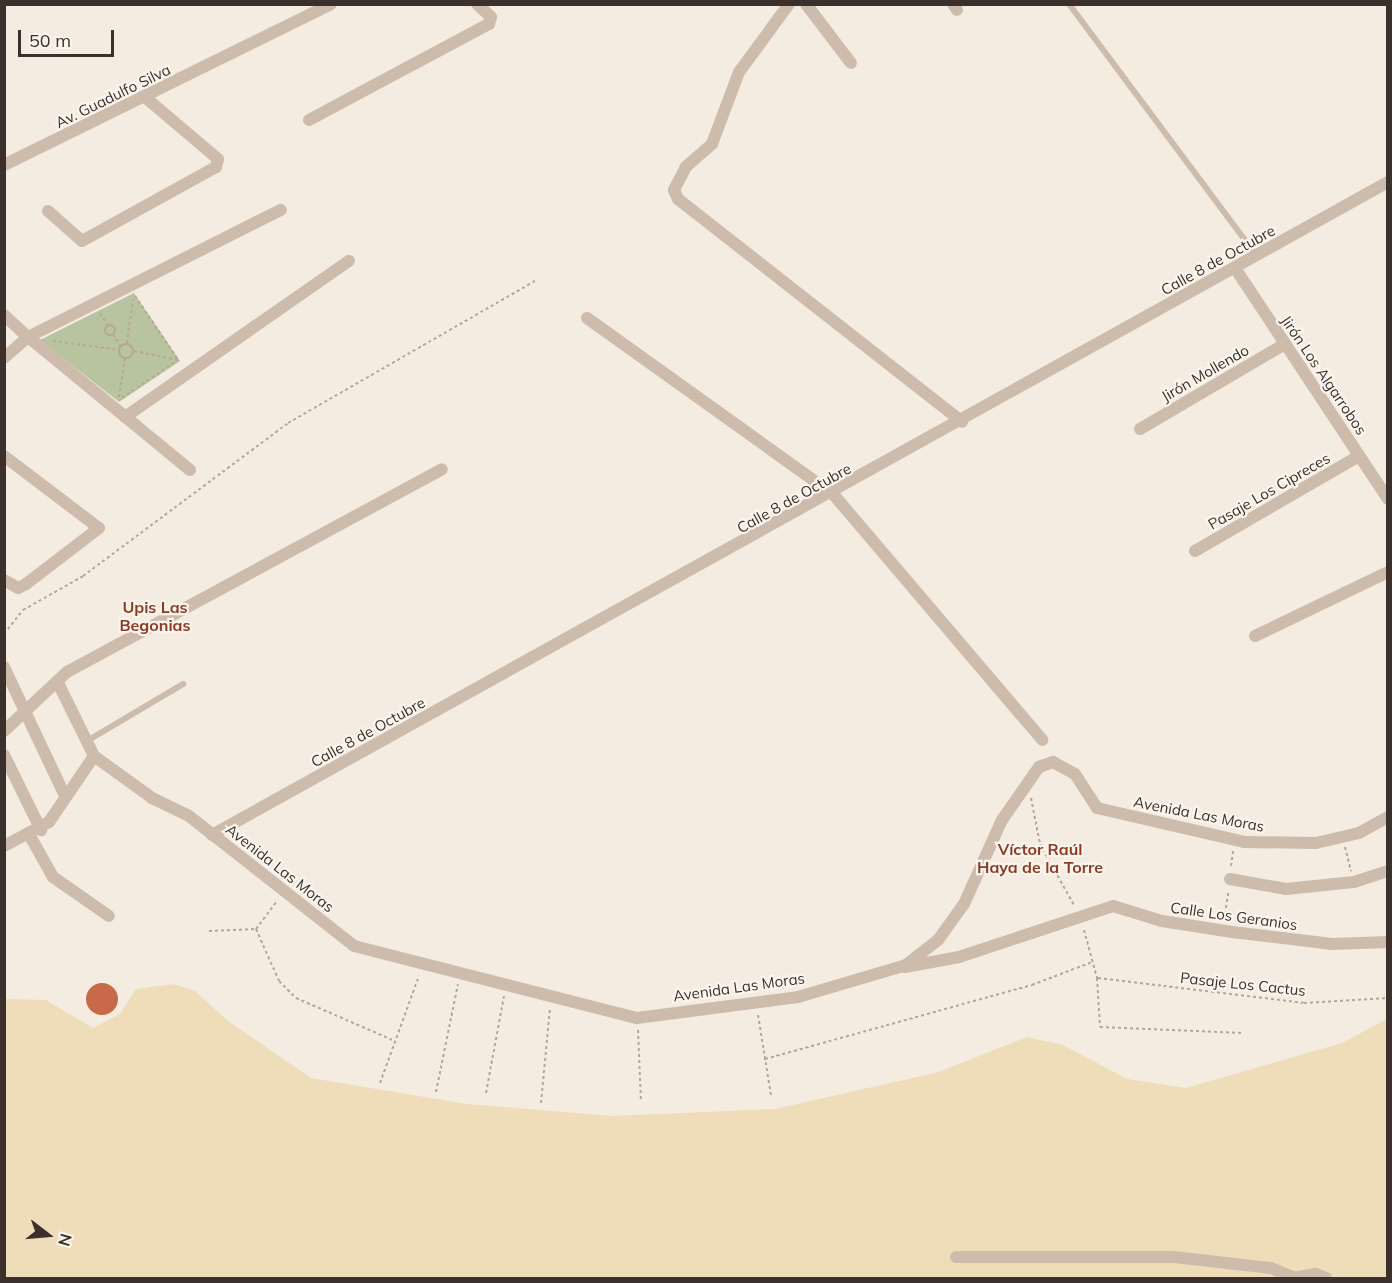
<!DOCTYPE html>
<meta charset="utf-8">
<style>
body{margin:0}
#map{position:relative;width:1392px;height:1283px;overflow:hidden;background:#f4ebe1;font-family:Mulish,sans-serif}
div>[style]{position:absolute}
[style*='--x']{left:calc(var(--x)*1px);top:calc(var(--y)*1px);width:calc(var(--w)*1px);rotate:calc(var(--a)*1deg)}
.green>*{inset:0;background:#b8c4a0}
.sand>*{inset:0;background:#efdcb8}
.building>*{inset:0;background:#c8694b}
.round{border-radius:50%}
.path>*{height:2px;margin-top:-1px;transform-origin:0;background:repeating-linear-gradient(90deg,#b9a596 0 3px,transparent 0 6px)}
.path>.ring{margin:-1px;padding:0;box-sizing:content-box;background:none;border:2px solid #b9a596;border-radius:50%}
.lane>*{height:6px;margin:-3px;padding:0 3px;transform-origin:3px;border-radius:3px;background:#cdbbac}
.street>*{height:12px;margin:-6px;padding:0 6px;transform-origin:6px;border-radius:6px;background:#cdbbac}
span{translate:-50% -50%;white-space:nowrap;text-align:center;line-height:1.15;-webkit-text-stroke:4.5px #fbf5ee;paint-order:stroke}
.street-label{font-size:15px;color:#3b302b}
.neighbourhood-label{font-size:16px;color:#8c3b22;font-weight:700}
.frame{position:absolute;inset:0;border:6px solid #3b302b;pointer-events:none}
.north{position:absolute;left:18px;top:1205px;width:60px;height:60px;-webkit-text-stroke:4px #fbf5ee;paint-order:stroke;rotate:106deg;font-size:16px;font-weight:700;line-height:24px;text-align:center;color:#3b302b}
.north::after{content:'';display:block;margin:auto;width:21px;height:27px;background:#3b302b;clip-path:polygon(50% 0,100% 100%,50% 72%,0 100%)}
.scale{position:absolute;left:18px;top:30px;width:96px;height:27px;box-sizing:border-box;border:3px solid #3b302b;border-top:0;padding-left:8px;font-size:18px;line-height:21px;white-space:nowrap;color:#3b302b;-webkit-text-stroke:4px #fbf5ee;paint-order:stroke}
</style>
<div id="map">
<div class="green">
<i style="clip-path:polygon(134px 293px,180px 361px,119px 402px,40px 340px)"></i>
</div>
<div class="sand">
<i style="clip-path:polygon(174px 984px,195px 991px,228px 1021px,311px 1078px,466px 1104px,612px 1116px,775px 1109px,939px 1072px,1027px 1037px,1063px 1045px,1127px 1079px,1186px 1088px,1342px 1043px,1387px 1019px,1387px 1278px,5px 1278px,4px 999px,46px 1000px,93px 1028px,120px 1014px,136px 989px)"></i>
</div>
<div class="building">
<i class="round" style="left:86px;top:983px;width:32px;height:32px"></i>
</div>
<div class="path">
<i style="--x:135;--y:296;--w:78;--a:55.9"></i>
<i style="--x:100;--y:313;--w:15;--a:58"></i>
<i class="ring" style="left:105px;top:325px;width:8px;height:8px"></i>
<i style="--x:113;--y:334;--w:14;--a:60"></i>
<i style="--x:53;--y:341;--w:67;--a:7.8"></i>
<i style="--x:127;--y:343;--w:44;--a:-82.2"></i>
<i class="ring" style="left:119px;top:344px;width:12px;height:12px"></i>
<i style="--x:134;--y:351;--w:45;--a:11.6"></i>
<i style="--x:119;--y:397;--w:39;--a:-81"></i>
<i style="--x:122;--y:398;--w:68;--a:-34.2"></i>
<i style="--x:4;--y:634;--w:31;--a:-52"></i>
<i style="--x:23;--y:610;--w:69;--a:-29.5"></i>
<i style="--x:83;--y:576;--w:256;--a:-36.7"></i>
<i style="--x:288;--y:423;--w:285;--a:-29.9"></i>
<i style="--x:1031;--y:798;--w:47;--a:78.9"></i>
<i style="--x:1040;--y:844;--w:70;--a:60.9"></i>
<i style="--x:1345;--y:847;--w:25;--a:76"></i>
<i style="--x:1231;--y:866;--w:15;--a:-82"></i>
<i style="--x:1224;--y:920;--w:30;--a:-81"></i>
<i style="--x:256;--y:929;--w:57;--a:66.1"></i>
<i style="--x:279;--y:981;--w:24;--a:45"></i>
<i style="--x:296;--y:998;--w:108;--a:23.5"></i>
<i style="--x:1084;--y:930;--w:50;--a:74.8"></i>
<i style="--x:1097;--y:978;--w:49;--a:86.5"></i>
<i style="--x:1100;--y:1027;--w:143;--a:2.4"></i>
<i style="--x:209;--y:931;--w:47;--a:-2.4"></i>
<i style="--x:256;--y:929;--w:36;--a:-53"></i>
<i style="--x:1098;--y:978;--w:208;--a:6.9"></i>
<i style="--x:1304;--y:1003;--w:84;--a:-3.4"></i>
<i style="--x:758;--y:1015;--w:81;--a:80.8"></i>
<i style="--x:638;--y:1030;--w:71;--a:87.6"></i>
<i style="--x:765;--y:1059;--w:277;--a:-15.5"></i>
<i style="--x:1032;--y:985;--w:64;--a:-21"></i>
<i style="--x:380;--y:1083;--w:114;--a:-70"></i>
<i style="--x:436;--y:1092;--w:110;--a:-78.5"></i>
<i style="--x:486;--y:1093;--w:99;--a:-79.5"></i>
<i style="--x:541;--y:1103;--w:95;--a:-84.6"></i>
</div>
<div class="lane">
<i style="--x:1069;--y:4;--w:313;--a:53.3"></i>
<i style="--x:87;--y:741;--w:112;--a:-30.7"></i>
</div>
<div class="street">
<i style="--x:789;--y:4;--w:84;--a:126.3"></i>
<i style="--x:739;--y:72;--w:77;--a:110.6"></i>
<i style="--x:712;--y:144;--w:35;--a:139"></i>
<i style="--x:686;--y:167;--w:26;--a:118"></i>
<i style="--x:674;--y:190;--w:10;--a:66"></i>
<i style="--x:678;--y:199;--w:361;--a:38.1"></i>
<i style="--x:806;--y:4;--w:74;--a:52.7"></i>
<i style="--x:953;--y:4;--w:7;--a:56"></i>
<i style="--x:309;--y:120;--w:204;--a:-28.1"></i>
<i style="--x:489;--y:24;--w:7;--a:-74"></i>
<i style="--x:491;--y:17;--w:19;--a:-137"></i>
<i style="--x:4;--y:165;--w:364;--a:-26.2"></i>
<i style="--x:48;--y:211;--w:45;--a:41.4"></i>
<i style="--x:82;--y:241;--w:153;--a:-28.9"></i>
<i style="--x:216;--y:167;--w:8;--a:-76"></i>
<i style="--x:218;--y:159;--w:94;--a:-139.7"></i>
<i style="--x:1235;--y:268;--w:277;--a:56.5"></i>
<i style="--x:4;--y:315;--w:33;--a:43"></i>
<i style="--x:28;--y:337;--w:32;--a:139"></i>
<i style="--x:587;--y:318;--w:302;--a:35.6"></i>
<i style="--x:833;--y:494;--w:323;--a:49.6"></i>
<i style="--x:125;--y:417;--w:273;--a:-34.9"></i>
<i style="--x:1140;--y:429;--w:168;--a:-30.4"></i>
<i style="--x:4;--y:456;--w:119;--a:37.2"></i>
<i style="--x:99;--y:528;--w:92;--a:142.5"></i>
<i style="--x:26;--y:584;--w:9;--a:153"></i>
<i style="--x:18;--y:588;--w:16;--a:-150"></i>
<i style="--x:190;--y:470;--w:210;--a:-140.6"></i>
<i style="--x:28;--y:337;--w:283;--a:-26.7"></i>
<i style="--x:1195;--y:551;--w:190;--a:-30.1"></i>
<i style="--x:1255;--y:636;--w:148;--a:-25.7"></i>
<i style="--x:4;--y:667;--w:143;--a:64.7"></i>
<i style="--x:58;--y:683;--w:81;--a:63.7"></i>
<i style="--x:4;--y:731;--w:86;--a:-43.1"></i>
<i style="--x:67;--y:672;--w:426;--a:-28.4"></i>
<i style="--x:4;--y:755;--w:84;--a:63.7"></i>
<i style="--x:94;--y:756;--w:72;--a:35.9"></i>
<i style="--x:152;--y:798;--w:41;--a:25.9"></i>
<i style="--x:189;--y:816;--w:210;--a:38.2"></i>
<i style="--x:354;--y:946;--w:292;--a:14.3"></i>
<i style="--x:637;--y:1018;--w:162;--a:-7.4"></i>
<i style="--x:798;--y:997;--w:113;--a:-16.5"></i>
<i style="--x:906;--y:965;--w:41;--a:-38"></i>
<i style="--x:938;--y:940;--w:44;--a:-54.2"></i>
<i style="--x:964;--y:904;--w:92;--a:-65.7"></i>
<i style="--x:1002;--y:820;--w:65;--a:-55.1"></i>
<i style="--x:1039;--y:767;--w:15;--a:-20"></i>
<i style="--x:1053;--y:762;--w:25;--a:29"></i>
<i style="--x:1075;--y:774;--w:40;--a:57.1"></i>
<i style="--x:1097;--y:808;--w:151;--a:13"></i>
<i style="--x:1244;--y:842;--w:72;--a:0.8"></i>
<i style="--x:1316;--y:843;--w:44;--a:-13.1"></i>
<i style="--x:1359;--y:833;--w:33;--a:-29"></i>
<i style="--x:212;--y:835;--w:1345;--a:-29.04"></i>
<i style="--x:30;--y:836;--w:47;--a:60.7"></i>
<i style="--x:53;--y:877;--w:68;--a:34.9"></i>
<i style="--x:4;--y:846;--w:51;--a:-28.1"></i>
<i style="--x:49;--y:822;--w:80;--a:-55.7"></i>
<i style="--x:1230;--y:879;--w:57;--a:10.1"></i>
<i style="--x:1286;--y:889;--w:68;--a:-5.9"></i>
<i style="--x:1354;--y:882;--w:36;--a:-18"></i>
<i style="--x:905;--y:967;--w:55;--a:-10.5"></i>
<i style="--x:959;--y:957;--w:162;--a:-18.3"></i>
<i style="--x:1113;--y:906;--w:51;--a:17"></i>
<i style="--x:1162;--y:921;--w:71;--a:8.9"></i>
<i style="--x:1232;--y:932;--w:101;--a:6.8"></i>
<i style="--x:1332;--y:944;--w:56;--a:-2"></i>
<i style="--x:956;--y:1257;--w:218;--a:0"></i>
<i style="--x:1174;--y:1257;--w:98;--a:6.5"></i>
<i style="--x:1271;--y:1268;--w:25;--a:23"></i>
<i style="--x:1293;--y:1278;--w:23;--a:-10"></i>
<i style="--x:1316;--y:1274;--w:11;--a:22"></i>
</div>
<div class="street-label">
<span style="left:113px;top:96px;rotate:-26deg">Av. Guadulfo Silva</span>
<span style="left:1218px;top:260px;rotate:-29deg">Calle 8 de Octubre</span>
<span style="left:1205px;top:373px;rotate:-30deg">Jirón Mollendo</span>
<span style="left:1324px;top:375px;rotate:56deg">Jirón Los Algarrobos</span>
<span style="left:1269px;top:491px;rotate:-30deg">Pasaje Los Cipreces</span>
<span style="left:794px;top:498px;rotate:-29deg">Calle 8 de Octubre</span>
<span style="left:368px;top:732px;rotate:-29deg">Calle 8 de Octubre</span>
<span style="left:1199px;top:814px;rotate:11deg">Avenida Las Moras</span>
<span style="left:280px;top:868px;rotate:38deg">Avenida Las Moras</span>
<span style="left:1234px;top:916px;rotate:8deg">Calle Los Geranios</span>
<span style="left:1243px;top:984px;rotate:6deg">Pasaje Los Cactus</span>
<span style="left:739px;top:987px;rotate:-8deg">Avenida Las Moras</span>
</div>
<div class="neighbourhood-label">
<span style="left:155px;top:616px">Upis Las<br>Begonias</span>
<span style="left:1040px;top:858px">Víctor Raúl<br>Haya de la Torre</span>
</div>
<div class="frame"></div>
<div class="north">N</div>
<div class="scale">50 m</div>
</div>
